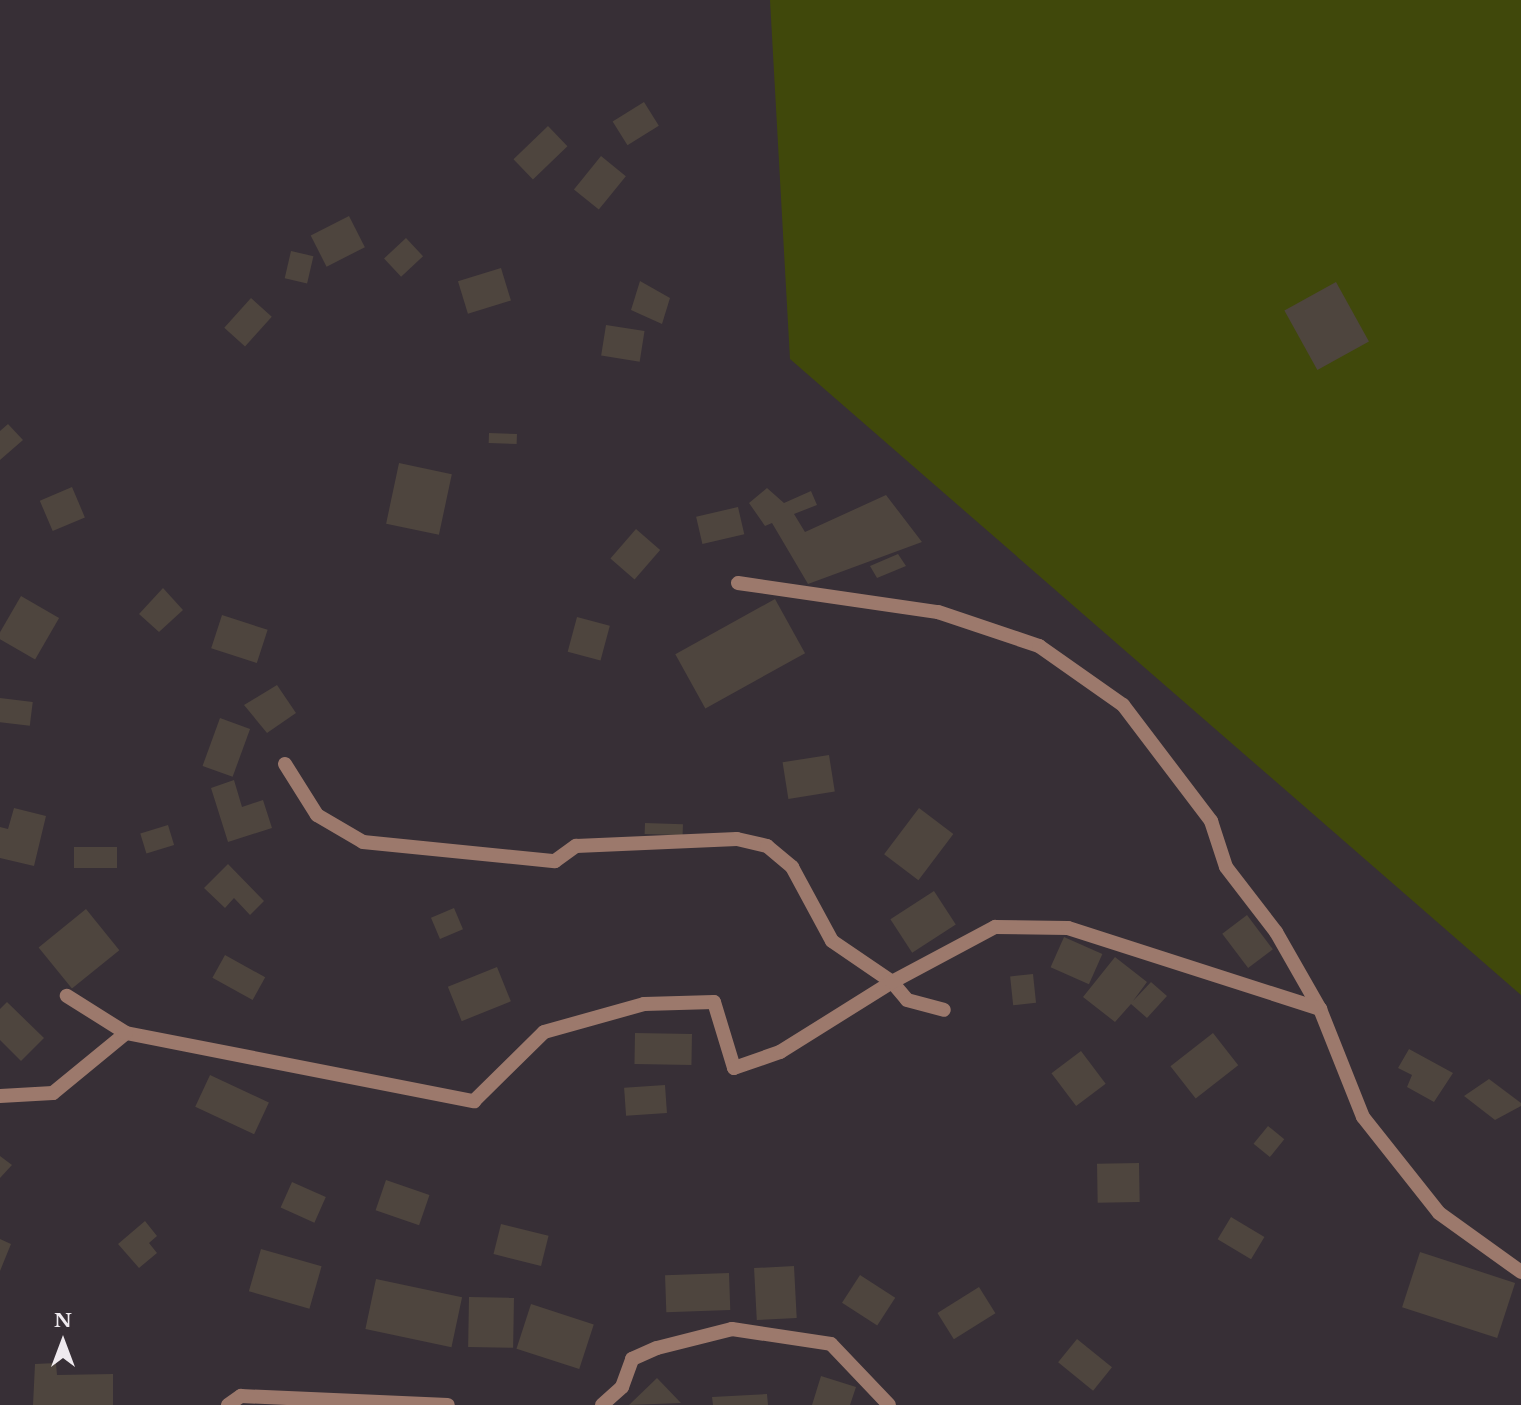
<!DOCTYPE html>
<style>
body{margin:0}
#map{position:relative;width:1521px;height:1405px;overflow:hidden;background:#372f36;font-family:"Libre Baskerville",serif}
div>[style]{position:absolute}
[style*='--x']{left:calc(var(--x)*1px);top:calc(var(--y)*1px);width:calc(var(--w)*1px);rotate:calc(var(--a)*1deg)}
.green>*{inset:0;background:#40480b}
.building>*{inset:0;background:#4e453e;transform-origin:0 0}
.minor>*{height:14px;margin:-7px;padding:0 7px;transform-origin:7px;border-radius:7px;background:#9c796c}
span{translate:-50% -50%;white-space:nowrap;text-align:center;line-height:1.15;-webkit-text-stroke:5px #372f36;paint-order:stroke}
.north{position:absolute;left:28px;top:1307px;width:70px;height:70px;-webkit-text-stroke:5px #372f36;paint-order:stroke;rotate:0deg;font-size:19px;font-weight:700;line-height:28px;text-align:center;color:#efeaef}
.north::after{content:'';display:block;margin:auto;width:24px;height:32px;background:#efeaef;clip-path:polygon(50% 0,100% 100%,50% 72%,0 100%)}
</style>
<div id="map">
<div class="green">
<i style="clip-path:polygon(770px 0,1521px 0,1521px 995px,790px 359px)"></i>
</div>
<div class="building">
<i style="left:644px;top:102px;width:28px;height:37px;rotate:58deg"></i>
<i style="left:548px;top:126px;width:28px;height:48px;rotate:46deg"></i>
<i style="left:601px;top:156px;width:32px;height:43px;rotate:39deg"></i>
<i style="left:349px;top:216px;width:35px;height:43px;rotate:63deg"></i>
<i style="left:406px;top:238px;width:25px;height:30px;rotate:47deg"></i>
<i style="left:291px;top:251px;width:23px;height:28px;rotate:13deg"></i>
<i style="left:501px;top:268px;width:34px;height:45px;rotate:73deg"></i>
<i style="clip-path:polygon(640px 281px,670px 298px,662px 324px,631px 310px)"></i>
<i style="left:1336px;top:282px;width:68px;height:59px;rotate:61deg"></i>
<i style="left:251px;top:298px;width:28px;height:40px;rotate:42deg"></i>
<i style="left:606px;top:325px;width:39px;height:31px;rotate:9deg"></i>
<i style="clip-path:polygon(8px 424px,23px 440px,0 460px,0 431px)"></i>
<i style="left:489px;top:433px;width:28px;height:10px;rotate:2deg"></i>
<i style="left:399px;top:463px;width:54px;height:62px;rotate:12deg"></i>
<i style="left:72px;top:487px;width:33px;height:35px;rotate:67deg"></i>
<i style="clip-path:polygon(767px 488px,784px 503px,811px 491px,817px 505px,794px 514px,805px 532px,886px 495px,922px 542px,808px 584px,772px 523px,765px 526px,749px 503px)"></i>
<i style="left:738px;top:507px;width:28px;height:43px;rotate:77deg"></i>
<i style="left:636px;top:529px;width:32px;height:39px;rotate:41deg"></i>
<i style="clip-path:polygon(898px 554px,906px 566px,877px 578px,870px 566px)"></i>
<i style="clip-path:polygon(163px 588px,183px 610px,159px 632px,139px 614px)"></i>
<i style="left:21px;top:596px;width:44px;height:48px;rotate:30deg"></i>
<i style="left:775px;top:599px;width:62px;height:114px;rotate:61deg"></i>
<i style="left:222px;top:615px;width:48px;height:35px;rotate:18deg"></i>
<i style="left:577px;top:617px;width:34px;height:36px;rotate:15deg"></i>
<i style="clip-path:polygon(277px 685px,296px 713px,267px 733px,244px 705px)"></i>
<i style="left:0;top:698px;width:33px;height:24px;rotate:7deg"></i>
<i style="left:220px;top:718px;width:32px;height:51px;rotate:20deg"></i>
<i style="left:829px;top:755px;width:37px;height:47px;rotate:81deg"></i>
<i style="clip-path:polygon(234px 780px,242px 807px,263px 800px,272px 828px,228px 842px,211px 788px)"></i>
<i style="clip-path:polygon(14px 808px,46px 816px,34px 866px,0 858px,0 827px,8px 829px)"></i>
<i style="left:919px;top:808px;width:43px;height:58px;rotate:37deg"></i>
<i style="left:645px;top:823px;width:38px;height:11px;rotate:2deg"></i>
<i style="left:168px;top:825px;width:21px;height:29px;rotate:73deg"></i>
<i style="left:74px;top:847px;width:43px;height:21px"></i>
<i style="clip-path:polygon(228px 864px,264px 901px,250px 915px,234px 898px,225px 908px,204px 888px)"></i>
<i style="left:934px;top:891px;width:40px;height:52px;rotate:57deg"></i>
<i style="left:454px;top:908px;width:23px;height:25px;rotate:67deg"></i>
<i style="left:86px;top:909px;width:53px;height:61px;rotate:51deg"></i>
<i style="left:1247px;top:915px;width:43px;height:31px;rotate:53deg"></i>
<i style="left:1064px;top:937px;width:42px;height:33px;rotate:24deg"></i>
<i style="left:225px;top:955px;width:46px;height:26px;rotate:29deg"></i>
<i style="clip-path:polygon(1115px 957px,1147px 982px,1133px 1001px,1151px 982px,1167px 996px,1147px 1018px,1131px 1004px,1115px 1022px,1083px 997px)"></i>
<i style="left:497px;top:967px;width:37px;height:53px;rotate:68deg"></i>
<i style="left:1033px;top:974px;width:29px;height:23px;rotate:84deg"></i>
<i style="clip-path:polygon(7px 1002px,44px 1038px,21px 1061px,0 1040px,0 1009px)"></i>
<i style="left:635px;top:1033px;width:57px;height:31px;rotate:1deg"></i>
<i style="left:1213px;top:1033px;width:41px;height:54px;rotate:52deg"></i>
<i style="clip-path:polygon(1409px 1049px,1453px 1073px,1434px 1102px,1407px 1087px,1412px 1075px,1398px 1068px)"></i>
<i style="left:1081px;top:1051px;width:41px;height:37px;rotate:53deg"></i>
<i style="left:210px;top:1075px;width:65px;height:35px;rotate:25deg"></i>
<i style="clip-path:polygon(1489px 1079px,1521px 1103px,1521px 1106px,1495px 1120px,1464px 1096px)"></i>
<i style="left:665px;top:1085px;width:28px;height:41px;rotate:86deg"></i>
<i style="left:1268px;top:1126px;width:21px;height:23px;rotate:39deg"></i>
<i style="clip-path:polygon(0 1156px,12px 1165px,0 1178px)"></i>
<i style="left:1139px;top:1163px;width:39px;height:42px;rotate:89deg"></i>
<i style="left:386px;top:1180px;width:46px;height:32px;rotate:19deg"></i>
<i style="left:292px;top:1182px;width:37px;height:28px;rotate:24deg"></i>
<i style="left:1231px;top:1217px;width:39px;height:26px;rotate:31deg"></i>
<i style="clip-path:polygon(145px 1221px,157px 1236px,149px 1243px,157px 1253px,139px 1268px,118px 1244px)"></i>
<i style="left:501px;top:1224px;width:49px;height:31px;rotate:14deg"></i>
<i style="clip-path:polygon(0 1239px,11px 1244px,0 1271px)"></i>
<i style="left:261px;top:1249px;width:63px;height:44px;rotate:16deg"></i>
<i style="left:1420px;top:1252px;width:100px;height:58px;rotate:18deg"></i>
<i style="left:794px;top:1266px;width:52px;height:40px;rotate:87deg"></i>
<i style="left:729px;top:1273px;width:37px;height:64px;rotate:88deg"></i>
<i style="left:860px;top:1275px;width:42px;height:33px;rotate:33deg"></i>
<i style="left:376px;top:1279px;width:88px;height:51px;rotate:12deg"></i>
<i style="left:979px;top:1287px;width:31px;height:49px;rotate:58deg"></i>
<i style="left:469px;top:1297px;width:45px;height:50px;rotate:1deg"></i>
<i style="left:531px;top:1304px;width:66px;height:47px;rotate:18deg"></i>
<i style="left:1077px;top:1339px;width:45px;height:30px;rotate:39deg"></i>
<i style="clip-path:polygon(56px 1363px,57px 1375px,113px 1374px,113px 1405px,33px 1405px,35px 1364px)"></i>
<i style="clip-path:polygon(821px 1376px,856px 1387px,850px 1405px,812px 1405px)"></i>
<i style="clip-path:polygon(657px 1378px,681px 1403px,629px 1405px)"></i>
<i style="clip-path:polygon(767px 1394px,768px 1405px,713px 1405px,712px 1397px)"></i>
</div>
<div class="minor">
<i style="--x:738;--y:583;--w:202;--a:8.3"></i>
<i style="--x:938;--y:612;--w:107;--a:18.6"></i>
<i style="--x:1039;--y:646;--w:103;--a:35.1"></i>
<i style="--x:1123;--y:705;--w:146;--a:52.8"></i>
<i style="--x:1211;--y:821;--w:48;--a:71.9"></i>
<i style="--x:1226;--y:867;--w:82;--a:52.4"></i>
<i style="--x:1276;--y:932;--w:89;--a:60.3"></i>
<i style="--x:1320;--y:1009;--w:116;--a:68.3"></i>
<i style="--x:1363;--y:1117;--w:122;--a:51.6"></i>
<i style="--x:1439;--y:1213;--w:101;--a:35.7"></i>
<i style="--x:285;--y:764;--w:60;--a:57.9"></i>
<i style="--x:317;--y:815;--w:53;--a:30.4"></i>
<i style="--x:363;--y:842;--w:193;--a:5.7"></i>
<i style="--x:555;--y:861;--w:26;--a:-36"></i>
<i style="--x:576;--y:846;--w:161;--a:-2.5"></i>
<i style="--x:737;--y:839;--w:31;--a:13"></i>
<i style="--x:767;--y:846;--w:33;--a:40"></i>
<i style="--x:792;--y:867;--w:84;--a:61.6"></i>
<i style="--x:832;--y:941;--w:73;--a:34.3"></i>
<i style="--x:892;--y:982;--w:23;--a:50"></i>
<i style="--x:907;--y:1000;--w:38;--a:15"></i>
<i style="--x:126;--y:1033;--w:355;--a:11.1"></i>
<i style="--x:474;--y:1101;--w:98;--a:-44.6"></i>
<i style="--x:544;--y:1032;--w:104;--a:-15.6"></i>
<i style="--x:644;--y:1004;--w:70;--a:-1.6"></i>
<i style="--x:714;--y:1002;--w:69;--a:73.1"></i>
<i style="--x:734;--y:1068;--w:49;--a:-19.2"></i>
<i style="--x:780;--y:1052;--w:132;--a:-32"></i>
<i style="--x:892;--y:982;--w:117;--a:-28.1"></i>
<i style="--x:995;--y:927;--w:73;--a:0.8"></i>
<i style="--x:1068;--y:928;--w:265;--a:17.8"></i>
<i style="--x:0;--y:1096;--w:53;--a:-3.2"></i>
<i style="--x:53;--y:1093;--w:94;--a:-39.4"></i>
<i style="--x:126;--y:1033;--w:70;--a:-147.9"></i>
<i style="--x:228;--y:1405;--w:16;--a:-35"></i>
<i style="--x:241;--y:1396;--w:207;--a:2.5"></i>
<i style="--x:602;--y:1405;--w:27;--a:-42"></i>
<i style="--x:622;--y:1387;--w:30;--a:-70"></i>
<i style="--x:632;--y:1359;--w:27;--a:-24"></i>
<i style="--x:657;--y:1348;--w:77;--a:-14.2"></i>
<i style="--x:732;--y:1329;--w:100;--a:8.6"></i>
<i style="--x:831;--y:1344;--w:84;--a:46.4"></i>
</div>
<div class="north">N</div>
</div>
